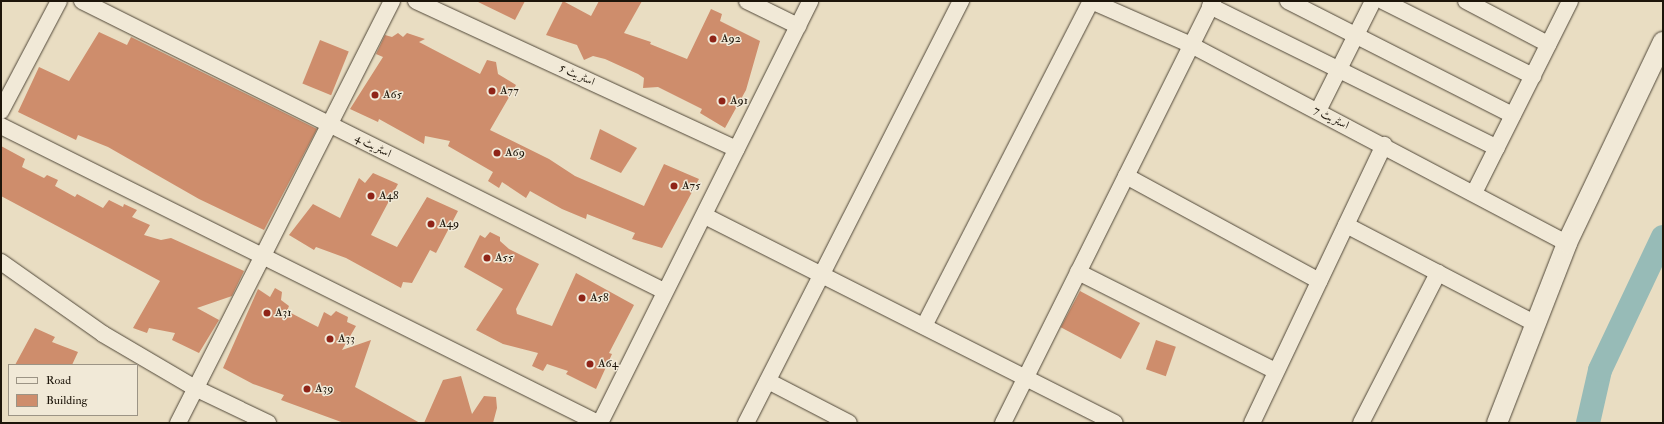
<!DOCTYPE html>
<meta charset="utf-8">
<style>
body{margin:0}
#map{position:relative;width:1664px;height:424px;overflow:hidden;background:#e9ddc2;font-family:"IM FELL Double Pica",Amiri,serif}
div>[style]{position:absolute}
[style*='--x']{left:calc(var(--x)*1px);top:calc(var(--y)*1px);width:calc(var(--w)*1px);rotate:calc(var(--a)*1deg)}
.river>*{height:24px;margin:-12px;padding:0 12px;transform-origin:12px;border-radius:12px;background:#97bbb7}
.building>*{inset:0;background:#ce8d6c;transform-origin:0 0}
.roads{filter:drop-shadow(0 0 1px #504738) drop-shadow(0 0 1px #504738)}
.minor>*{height:16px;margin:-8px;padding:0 8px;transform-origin:8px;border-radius:8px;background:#f1e9d7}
.tertiary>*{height:20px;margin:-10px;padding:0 10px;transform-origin:10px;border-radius:10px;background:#f1e9d7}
.dots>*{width:11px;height:11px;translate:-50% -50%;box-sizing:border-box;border:2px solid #f1e9d7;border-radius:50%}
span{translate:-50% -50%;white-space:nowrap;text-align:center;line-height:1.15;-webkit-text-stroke:3px #f1e9d7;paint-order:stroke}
.poi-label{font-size:12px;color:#1d150a}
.left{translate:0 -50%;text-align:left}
.street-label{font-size:12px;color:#1d150a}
.frame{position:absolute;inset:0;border:2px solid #1d150a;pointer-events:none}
.legend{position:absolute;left:8px;top:364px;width:130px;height:52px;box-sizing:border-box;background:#f1e9d7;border:1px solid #9c9485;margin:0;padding:5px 7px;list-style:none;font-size:12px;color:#1d150a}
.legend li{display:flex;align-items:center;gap:8px;height:20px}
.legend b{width:20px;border:1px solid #9c9485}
</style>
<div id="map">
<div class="river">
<i style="--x:1588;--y:423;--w:54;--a:-77.2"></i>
<i style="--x:1600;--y:370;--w:147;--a:-64.7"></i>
</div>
<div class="building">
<i style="clip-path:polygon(476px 1px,525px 1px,515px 20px)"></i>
<i style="clip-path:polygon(563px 1px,591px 16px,599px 1px,642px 1px,624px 33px,651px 42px,650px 44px,687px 59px,711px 9px,722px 14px,720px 21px,760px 41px,746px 90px,725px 128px,700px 113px,702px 109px,658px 87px,643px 88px,644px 78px,638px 74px,605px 59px,593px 56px,584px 60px,577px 45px,546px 35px)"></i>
<i style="clip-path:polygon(99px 32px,127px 45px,131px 37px,317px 129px,264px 230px,199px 199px,108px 147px,78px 135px,76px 140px,18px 112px,39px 67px,69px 81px)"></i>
<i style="clip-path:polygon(398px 33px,403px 37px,407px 33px,425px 39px,419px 42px,480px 74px,487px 60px,496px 62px,498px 74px,516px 85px,490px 130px,549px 159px,575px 176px,644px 206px,664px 164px,699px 179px,662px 248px,632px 239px,635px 233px,587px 214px,586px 219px,562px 209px,530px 191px,526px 198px,502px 182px,499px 188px,488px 181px,493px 172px,448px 146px,450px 141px,425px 136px,424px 144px,379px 119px,378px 122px,350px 109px,383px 57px,376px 54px,385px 35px,392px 37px)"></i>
<i style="left:320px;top:40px;width:31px;height:47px;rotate:22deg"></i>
<i style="clip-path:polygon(600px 129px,637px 148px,621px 173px,590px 159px)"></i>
<i style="clip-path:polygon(1px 146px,25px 159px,22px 167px,44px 178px,47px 175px,58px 180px,55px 186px,75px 197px,77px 194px,103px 208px,109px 200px,123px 207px,124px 204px,137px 210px,132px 217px,150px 225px,144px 235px,161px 240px,171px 238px,244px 271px,232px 296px,197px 308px,219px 320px,199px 353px,172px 340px,175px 333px,149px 328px,147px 333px,133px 328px,160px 281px,1px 196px)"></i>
<i style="clip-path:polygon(373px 173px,398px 184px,371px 235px,397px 247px,427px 197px,458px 211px,436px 253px,430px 250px,412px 283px,403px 282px,401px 288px,346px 258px,316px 247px,314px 250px,289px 235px,313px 204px,340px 218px,359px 178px,365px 183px)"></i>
<i style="clip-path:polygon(490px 232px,500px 237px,500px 241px,509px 249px,539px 264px,516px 309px,517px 314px,552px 326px,576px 273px,634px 305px,609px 353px,612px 354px,596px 389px,566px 374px,568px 371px,547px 364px,543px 371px,532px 366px,538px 353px,503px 344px,476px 330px,503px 289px,464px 267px,480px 235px,485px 238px)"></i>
<i style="clip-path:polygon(275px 288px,282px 292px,281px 300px,289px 306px,287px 311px,318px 327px,324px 312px,331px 316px,336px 311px,348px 317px,347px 322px,356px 326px,342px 350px,371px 340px,355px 387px,420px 423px,344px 423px,281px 400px,284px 395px,253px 384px,223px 368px,258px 289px,270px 297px)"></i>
<i style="left:1080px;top:291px;width:68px;height:41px;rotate:28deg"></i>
<i style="clip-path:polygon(35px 328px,55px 337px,52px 342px,78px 352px,72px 365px,15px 365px)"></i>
<i style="left:1156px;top:340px;width:21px;height:31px;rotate:19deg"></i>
<i style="clip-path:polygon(461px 376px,472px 414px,484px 396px,496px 397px,497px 408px,493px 423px,424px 423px,443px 380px)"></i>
</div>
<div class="roads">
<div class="minor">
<i style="--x:82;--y:1;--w:650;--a:26.49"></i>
<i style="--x:416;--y:1;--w:353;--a:24.8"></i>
<i style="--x:747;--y:1;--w:57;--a:26.1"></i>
<i style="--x:1091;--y:1;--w:109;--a:23.7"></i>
<i style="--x:1191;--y:45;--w:425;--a:27.8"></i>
<i style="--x:1288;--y:1;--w:252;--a:26.9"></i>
<i style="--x:1383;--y:1;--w:168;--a:26.6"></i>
<i style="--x:1466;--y:1;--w:93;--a:27.7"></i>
<i style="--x:1210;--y:6;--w:320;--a:26.3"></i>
<i style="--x:1;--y:111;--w:124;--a:-62.2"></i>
<i style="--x:1318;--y:111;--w:123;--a:-63.4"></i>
<i style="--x:1;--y:126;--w:667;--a:26.45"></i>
<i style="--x:1126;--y:176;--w:220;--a:28.5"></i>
<i style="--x:1474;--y:193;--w:215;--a:-63.4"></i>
<i style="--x:705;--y:216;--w:459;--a:26.8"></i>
<i style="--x:1346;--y:225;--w:214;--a:27.5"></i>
<i style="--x:1;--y:262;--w:125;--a:35.2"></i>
<i style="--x:103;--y:334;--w:107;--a:30.4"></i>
<i style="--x:195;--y:388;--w:81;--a:25.6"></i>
<i style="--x:1078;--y:272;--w:221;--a:26.6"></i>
<i style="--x:924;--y:326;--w:365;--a:-62.8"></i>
<i style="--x:768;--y:381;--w:91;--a:27.4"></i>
<i style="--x:178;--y:423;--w:473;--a:-63.1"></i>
<i style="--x:600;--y:423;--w:471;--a:-63.5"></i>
<i style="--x:746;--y:423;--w:474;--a:-63"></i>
<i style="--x:1003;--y:423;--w:471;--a:-63.5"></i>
<i style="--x:1252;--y:423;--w:308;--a:-64.6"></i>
<i style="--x:1361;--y:423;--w:169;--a:-62.8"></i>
</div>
<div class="tertiary">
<i style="--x:1497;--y:423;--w:193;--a:-68.7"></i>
<i style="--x:1567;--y:243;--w:223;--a:-64.5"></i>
</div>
</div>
<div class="dots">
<i style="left:713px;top:39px;background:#8f2418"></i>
<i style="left:492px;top:91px;background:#8f2418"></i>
<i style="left:375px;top:95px;background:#8f2418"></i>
<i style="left:722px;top:101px;background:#8f2418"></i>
<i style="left:497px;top:153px;background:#8f2418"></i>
<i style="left:674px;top:186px;background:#8f2418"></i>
<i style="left:371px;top:196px;background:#8f2418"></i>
<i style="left:431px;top:224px;background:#8f2418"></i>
<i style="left:487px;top:258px;background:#8f2418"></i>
<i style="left:582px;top:298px;background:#8f2418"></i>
<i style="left:267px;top:313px;background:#8f2418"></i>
<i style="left:330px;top:339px;background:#8f2418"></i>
<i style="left:590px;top:364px;background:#8f2418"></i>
<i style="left:307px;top:389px;background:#8f2418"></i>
</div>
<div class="poi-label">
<span class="left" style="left:721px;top:39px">A92</span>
<span class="left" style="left:500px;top:91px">A77</span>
<span class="left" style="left:383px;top:95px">A65</span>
<span class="left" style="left:730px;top:101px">A91</span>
<span class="left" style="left:505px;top:153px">A69</span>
<span class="left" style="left:682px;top:186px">A75</span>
<span class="left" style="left:379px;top:196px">A48</span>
<span class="left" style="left:439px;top:224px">A49</span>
<span class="left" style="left:495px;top:258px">A55</span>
<span class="left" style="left:590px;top:298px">A58</span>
<span class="left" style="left:275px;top:313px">A31</span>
<span class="left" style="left:338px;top:339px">A33</span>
<span class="left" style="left:598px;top:364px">A64</span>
<span class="left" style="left:315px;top:389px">A39</span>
</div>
<div class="street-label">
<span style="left:577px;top:75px;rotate:25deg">اسٹریٹ 5</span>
<span style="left:1331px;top:118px;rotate:27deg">اسٹریٹ 7</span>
<span style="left:373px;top:146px;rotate:27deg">اسٹریٹ 4</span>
</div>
<div class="frame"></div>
<ul class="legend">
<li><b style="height:5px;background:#f1e9d7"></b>Road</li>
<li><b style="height:11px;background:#ce8d6c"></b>Building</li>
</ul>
</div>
